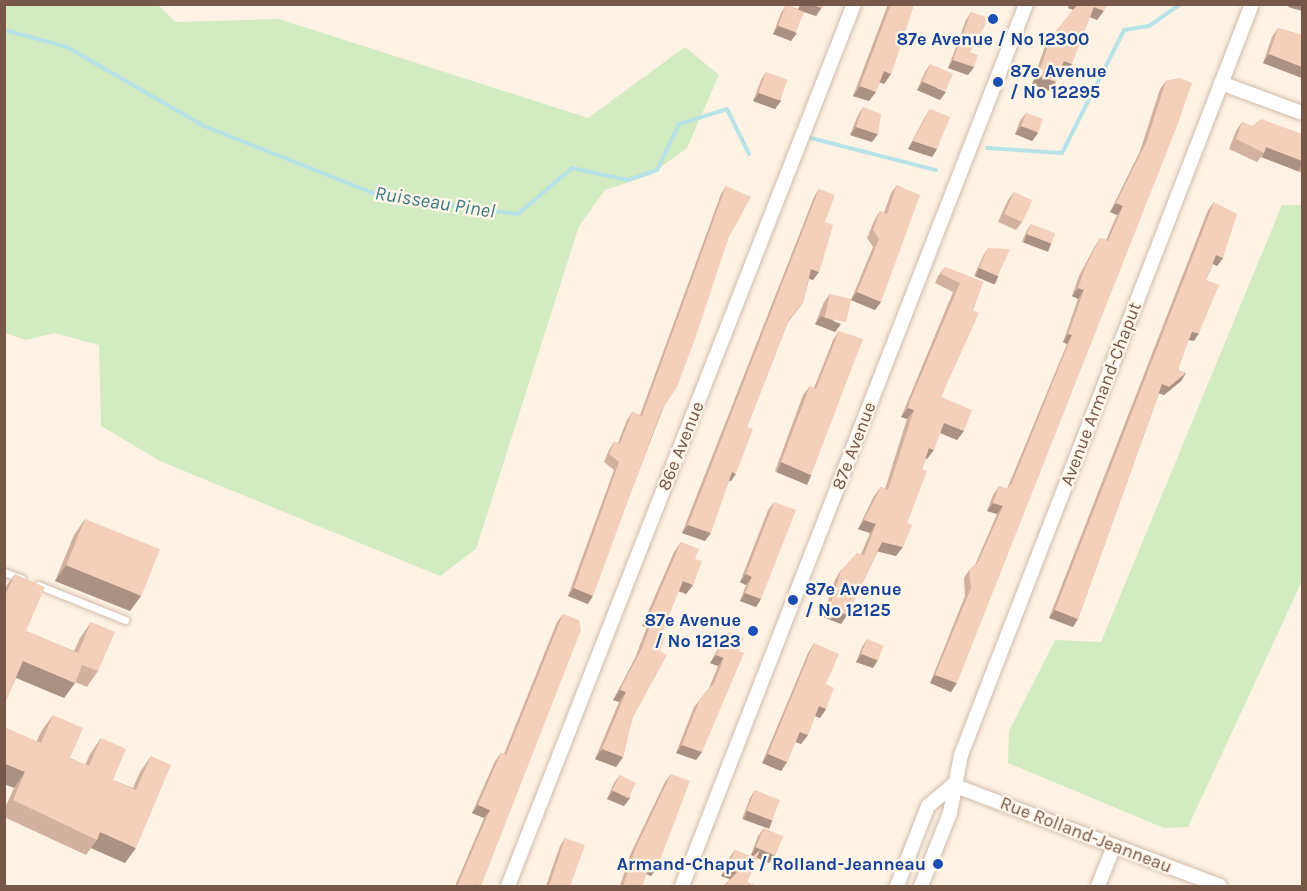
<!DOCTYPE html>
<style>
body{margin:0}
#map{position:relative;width:1307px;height:891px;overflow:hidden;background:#fdf2e3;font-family:Karla,sans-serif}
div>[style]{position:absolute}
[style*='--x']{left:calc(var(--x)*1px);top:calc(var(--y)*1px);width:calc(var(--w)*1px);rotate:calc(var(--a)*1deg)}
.green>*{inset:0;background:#d3ebc1}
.stream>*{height:4px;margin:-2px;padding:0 2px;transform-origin:2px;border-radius:2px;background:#b7e2e8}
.roads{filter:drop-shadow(0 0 2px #d1bbac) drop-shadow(0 0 2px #d1bbac)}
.lane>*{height:7px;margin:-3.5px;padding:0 3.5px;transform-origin:3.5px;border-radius:3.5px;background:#fff}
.street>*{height:14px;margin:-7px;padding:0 7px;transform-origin:7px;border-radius:7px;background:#fff}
.wall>*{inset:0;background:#d2b29f}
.shaded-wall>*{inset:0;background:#ab9182;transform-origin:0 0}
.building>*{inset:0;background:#f4cfb9;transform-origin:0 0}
.dots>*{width:16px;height:16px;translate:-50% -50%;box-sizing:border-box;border:3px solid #fff6ea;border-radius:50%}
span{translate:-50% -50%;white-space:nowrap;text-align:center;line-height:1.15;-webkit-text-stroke:4.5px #fff6ea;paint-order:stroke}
.transit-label{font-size:18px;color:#164399;font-weight:700}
.left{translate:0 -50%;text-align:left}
.right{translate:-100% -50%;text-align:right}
.street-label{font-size:18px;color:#765748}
.water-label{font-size:20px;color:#3e7a83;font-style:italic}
.frame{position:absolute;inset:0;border:6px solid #765748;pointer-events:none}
</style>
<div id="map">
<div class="green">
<i style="clip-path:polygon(5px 4px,158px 5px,176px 22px,279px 19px,588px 118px,685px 47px,719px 75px,687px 148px,650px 175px,605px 190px,579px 226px,476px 549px,440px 576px,160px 461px,101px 426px,99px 345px,54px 333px,26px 340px,5px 333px)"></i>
<i style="clip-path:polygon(1282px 205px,1302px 205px,1302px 581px,1188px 827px,1164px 828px,1008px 763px,1009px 731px,1055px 640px,1101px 642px)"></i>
</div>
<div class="stream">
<i style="--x:4;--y:30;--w:65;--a:15.1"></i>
<i style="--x:67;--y:47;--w:158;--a:30"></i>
<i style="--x:204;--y:126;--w:193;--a:21.6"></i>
<i style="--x:383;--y:197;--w:136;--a:7.2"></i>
<i style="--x:518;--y:214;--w:71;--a:-40.4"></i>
<i style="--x:572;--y:168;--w:57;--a:12.1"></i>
<i style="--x:628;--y:180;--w:31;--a:-19"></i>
<i style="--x:657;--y:170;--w:51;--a:-64.4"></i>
<i style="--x:679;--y:124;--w:50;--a:-17.4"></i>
<i style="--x:727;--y:109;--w:50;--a:63.9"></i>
<i style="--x:811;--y:138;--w:129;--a:14.4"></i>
<i style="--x:987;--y:148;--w:75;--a:3.8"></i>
<i style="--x:1062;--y:153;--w:138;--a:-63.2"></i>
<i style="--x:1124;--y:30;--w:25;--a:-9"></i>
<i style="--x:1149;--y:26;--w:39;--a:-35"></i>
</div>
<div class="roads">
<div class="lane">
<i style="--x:4;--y:572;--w:19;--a:21"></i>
<i style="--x:38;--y:585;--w:94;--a:21.9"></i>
</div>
<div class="street">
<i style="--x:1221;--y:83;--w:86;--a:20.3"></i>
<i style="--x:953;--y:785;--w:285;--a:20.7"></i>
<i style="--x:508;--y:886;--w:947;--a:-68.58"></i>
<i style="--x:682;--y:886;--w:947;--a:-68.69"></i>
<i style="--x:897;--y:886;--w:86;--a:-68.8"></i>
<i style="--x:928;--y:806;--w:33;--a:-40"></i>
<i style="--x:921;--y:886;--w:79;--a:-68.3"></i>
<i style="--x:950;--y:813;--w:59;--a:-79.3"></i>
<i style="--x:961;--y:755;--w:805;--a:-68.82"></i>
<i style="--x:1098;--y:886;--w:43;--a:-68.2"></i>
</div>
</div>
<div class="wall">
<i style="clip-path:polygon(800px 4px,824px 4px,816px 16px,804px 12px,791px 41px,773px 34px,781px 13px,786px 5px,798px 9px)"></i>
<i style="clip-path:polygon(888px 4px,914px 4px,891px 74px,884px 84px,880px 82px,869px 101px,853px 96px)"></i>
<i style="clip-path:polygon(1069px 4px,1107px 4px,1097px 20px,1090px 17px,1066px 73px,1060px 71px,1050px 91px,1032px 84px,1045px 46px,1073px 10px,1068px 8px)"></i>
<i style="clip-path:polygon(971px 12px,970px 52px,974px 67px,968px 75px,948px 68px,966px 20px)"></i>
<i style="clip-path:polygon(1278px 28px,1302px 35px,1302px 78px,1263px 63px,1272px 37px)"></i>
<i style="clip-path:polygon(930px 64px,940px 100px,917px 90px,925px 72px)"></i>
<i style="clip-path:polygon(766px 72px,781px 101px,775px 109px,753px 101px,761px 80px)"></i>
<i style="clip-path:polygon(1180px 78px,951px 692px,930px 683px,965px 596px,964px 578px,969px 570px,975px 565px,997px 514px,987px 511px,993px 495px,999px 486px,1007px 489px,1067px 344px,1063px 342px,1078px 299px,1072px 296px,1079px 276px,1095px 246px,1100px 238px,1106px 240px,1117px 215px,1110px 212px,1140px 151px,1160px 89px,1166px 81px)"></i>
<i style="clip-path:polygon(863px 107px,872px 142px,850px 135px,858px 115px)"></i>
<i style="clip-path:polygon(930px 109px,937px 149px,932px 157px,908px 149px,925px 117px)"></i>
<i style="clip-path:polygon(1026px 113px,1038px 133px,1032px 141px,1015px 134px,1020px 121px)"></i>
<i style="clip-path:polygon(1242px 122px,1252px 126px,1302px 134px,1302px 173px,1261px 157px,1257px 162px,1229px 149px,1236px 131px)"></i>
<i style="clip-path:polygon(897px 185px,881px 302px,875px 310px,851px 300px,873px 247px,867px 238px,875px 219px,880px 211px,884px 213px,891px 193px)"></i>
<i style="clip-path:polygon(726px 186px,728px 239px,588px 604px,568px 596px,614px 470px,604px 462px,609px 450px,614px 442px,618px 443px,627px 420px,632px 412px,640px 415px,721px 194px)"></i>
<i style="clip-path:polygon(819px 189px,825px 222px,813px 280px,809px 279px,803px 303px,788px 322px,747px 427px,731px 481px,729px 481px,705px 541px,682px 533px,814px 197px)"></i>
<i style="clip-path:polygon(1014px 192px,1022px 222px,1016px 230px,998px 222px,1008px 200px)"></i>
<i style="clip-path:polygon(1214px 202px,1223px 258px,1217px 266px,1213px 264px,1206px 280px,1194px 341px,1188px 340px,1178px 370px,1186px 373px,1181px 381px,1164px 395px,1159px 393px,1078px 619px,1073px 627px,1049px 618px,1208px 210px)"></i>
<i style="clip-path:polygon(1031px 224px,1046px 251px,1022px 242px,1026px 232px)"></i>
<i style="clip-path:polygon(988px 248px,998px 276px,993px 284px,974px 276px,983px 256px)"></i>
<i style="clip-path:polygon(945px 267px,983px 282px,941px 397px,964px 431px,957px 440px,940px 433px,927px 459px,926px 458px,922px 469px,907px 523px,896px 556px,878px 551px,847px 615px,841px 624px,823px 617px,835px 580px,841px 570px,861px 554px,870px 533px,858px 529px,874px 496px,881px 487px,885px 489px,907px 419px,901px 417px,904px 410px,953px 292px,935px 283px,938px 276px)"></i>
<i style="clip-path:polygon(830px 294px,835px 332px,815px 324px,824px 302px)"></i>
<i style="clip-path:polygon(839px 331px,805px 484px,775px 471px,803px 395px,810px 386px,814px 388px,833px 340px)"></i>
<i style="clip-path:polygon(774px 502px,761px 599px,756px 607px,740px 601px,746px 585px,740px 582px,768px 510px)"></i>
<i style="clip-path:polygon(85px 519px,141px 596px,130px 611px,55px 581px,74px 535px)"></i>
<i style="clip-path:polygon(681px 542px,695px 559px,693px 585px,686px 594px,678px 591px,661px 635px,632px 719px,623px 757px,616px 767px,595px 759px,619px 702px,613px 700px,635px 658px,647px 627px,642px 626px,674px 552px)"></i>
<i style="clip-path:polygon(15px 574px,26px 631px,74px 651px,80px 638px,91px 622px,98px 671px,87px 687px,75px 682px,64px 698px,16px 678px,4px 705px,4px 589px)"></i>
<i style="clip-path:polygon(563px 614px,481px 886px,455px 886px,484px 818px,472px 813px,495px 761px,501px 753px,504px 754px,557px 622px)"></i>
<i style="clip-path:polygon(729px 632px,702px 752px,696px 760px,676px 753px,694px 707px,709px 688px,718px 666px,710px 663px,723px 640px)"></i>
<i style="clip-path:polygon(867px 639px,873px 668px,856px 662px,862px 647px)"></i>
<i style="clip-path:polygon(814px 643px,826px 684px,826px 709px,820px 718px,815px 716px,808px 735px,801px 744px,795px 742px,787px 762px,781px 771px,762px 763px,808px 653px)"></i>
<i style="clip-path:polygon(53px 715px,70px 758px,85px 765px,90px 754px,101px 738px,113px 780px,133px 788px,140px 772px,151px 756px,125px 863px,91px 848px,86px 855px,4px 817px,4px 810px,14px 788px,42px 730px)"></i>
<i style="clip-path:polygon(671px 774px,657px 868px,651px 876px,646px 874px,642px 886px,620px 886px,630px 855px,665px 782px)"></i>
<i style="clip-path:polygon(620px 775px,630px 798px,624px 806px,607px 799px,614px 783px)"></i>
<i style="clip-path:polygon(755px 790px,772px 820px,767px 828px,742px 819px,750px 798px)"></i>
<i style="clip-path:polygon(764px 828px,769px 863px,757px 858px,747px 882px,756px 886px,724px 886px,730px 879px,721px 876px,729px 858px,735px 850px,752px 857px,753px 856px,751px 855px,758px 836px)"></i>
<i style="clip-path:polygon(565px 838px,570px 886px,546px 886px,560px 846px)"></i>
</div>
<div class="shaded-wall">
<i style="clip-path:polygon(802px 4px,824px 4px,816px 16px,798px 10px)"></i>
<i style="clip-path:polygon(1071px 4px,1078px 4px,1074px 10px,1068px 8px)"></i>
<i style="clip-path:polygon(1290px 4px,1302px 4px,1302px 11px,1288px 7px)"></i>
<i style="clip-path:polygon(1094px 7px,1104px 11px,1097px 20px,1088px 16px)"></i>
<i style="clip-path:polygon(778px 26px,797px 33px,791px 41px,773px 34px)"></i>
<i style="clip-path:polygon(1269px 54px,1302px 67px,1302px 78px,1263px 63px)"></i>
<i style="clip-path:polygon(953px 60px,974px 67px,968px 75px,948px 68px)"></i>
<i style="clip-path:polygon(1064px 61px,1072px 64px,1066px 73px,1058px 70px)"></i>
<i style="clip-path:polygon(884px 71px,891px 74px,884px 84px,877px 81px)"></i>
<i style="clip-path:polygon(1038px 75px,1056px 82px,1050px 91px,1032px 84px)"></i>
<i style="clip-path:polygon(923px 82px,946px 92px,940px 100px,917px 90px)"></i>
<i style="clip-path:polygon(860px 86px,876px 92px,869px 101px,853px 96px)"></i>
<i style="clip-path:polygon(759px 93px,781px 101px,775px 109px,753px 101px)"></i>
<i style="clip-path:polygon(1021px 126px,1038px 133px,1032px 141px,1015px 134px)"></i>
<i style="clip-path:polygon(856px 127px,878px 134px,872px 142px,850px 135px)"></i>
<i style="clip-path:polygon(913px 141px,937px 149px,932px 157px,908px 149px)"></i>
<i style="left:1266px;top:147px;width:39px;height:11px;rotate:21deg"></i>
<i style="clip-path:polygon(1116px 203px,1123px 206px,1117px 215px,1110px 212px)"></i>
<i style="left:1027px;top:234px;width:26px;height:9px;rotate:21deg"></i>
<i style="clip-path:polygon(1216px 255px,1223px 258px,1217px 266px,1211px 263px)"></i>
<i style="left:979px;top:268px;width:21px;height:9px;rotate:23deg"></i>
<i style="clip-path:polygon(811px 269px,819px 272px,813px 280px,805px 277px)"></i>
<i style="clip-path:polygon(1078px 288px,1084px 290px,1078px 299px,1072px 296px)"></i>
<i style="clip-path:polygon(857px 292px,881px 302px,875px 310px,851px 300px)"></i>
<i style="clip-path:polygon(821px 316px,841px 324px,835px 332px,815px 324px)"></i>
<i style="clip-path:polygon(1192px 332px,1199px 333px,1194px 341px,1186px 339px)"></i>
<i style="clip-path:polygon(1068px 334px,1072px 335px,1067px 344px,1063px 342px)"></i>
<i style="clip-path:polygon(1186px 373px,1181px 381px,1164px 395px,1156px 392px,1162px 384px)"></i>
<i style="clip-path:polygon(908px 408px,914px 410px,907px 419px,901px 417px)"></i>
<i style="clip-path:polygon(944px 423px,964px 431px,957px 440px,938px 432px)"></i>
<i style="clip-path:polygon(929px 448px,934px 450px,927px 459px,923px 457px)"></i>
<i style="left:781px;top:462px;width:33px;height:11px;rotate:23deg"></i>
<i style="clip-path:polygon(732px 472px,736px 474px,731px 481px,726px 480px)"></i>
<i style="clip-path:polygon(993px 503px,1003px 506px,997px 514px,987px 511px)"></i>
<i style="clip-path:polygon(864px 520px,876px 524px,870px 533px,858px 529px)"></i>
<i style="clip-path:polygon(688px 525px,711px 533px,705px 541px,682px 533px)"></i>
<i style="clip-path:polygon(882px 542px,903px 547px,896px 556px,876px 551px)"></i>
<i style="clip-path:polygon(66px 565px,141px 596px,130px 611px,55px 581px)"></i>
<i style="clip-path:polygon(746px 574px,752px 577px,746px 585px,740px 582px)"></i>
<i style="clip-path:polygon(683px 581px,693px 585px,686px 594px,676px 590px)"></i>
<i style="clip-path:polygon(574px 588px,593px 596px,588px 604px,568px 596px)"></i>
<i style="clip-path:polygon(745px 593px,761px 599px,756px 607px,740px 601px)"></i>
<i style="clip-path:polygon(829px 608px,847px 615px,841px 624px,823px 617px)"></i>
<i style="clip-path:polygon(1055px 610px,1078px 619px,1073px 627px,1049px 618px)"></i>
<i style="clip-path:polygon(649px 616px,653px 618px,647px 627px,642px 626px)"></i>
<i style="clip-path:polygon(862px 654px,878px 660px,873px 668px,856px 662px)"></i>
<i style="clip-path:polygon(716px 655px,724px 658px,718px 666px,710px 663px)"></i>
<i style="clip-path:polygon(23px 661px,75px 683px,64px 698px,12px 676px)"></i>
<i style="clip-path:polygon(935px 675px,957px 683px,951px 692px,930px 683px)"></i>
<i style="clip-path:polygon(620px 690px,626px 692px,619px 702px,613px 700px)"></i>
<i style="clip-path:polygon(819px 706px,826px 709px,820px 718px,813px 715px)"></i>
<i style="clip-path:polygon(800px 732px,808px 735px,801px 744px,793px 741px)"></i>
<i style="clip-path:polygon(682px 745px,702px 752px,696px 760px,676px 753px)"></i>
<i style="clip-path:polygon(602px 749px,623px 757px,616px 767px,595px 759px)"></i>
<i style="clip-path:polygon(768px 754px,787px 762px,781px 771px,762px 763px)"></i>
<i style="clip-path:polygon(4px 763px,25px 772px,14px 788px,4px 784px)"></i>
<i style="clip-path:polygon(613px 791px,630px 798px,624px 806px,607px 799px)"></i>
<i style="clip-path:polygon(478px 805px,490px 810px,484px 818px,472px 813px)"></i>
<i style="left:747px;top:811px;width:27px;height:9px;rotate:20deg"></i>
<i style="clip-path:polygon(100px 832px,136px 848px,125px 863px,91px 848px,97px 840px)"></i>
<i style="clip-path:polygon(756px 847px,775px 855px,769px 863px,751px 855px)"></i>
<i style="clip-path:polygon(650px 865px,657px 868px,651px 876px,644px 873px)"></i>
<i style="clip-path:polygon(727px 868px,737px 872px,732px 880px,721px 876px)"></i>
</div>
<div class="building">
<i style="clip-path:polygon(811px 4px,824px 4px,821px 8px)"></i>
<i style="clip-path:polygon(891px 4px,914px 4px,891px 74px,884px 71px,876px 92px,860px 86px)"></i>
<i style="clip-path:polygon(1078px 4px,1107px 4px,1104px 11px,1094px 7px,1072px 64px,1064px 61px,1056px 82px,1038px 75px,1051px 37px)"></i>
<i style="left:786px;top:5px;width:19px;height:22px;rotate:21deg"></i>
<i style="clip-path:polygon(971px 12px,989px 18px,970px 52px,978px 55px,974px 67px,953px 60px)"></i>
<i style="clip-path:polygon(1278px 28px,1302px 35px,1302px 67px,1269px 54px)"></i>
<i style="left:930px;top:64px;width:25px;height:19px;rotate:23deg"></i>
<i style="left:766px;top:72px;width:23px;height:22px;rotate:20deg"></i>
<i style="clip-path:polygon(1180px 78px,1192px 83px,1177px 126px,957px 683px,935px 675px,971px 588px,969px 570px,978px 562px,1003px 506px,993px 503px,999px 486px,1007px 489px,1012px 483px,1072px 335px,1068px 334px,1084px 290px,1078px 288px,1085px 268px,1100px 238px,1108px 241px,1123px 206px,1116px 203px,1146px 143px,1166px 81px)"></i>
<i style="clip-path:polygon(863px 107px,881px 114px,878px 134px,856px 127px)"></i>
<i style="clip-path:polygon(930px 109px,950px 117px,937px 149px,913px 141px)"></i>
<i style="left:1026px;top:113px;width:18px;height:14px;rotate:19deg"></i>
<i style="clip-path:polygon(1261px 119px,1302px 134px,1302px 161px,1266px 147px,1264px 153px,1236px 139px,1242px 122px,1252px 126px)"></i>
<i style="clip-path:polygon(897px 185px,920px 195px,881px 302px,857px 292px,879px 239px,873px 230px,880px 211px,887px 214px)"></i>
<i style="clip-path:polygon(726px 186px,751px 197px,728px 239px,696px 336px,677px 387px,661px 411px,593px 596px,574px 588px,619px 462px,609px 454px,614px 442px,620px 444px,632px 412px,642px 416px)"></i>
<i style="clip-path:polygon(819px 189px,835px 195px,825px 222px,833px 225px,822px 263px,819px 272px,811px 269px,803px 303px,789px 319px,747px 427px,753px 429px,743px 455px,736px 474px,732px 472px,711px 533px,688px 525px)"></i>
<i style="left:1014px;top:192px;width:20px;height:24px;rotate:24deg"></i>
<i style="clip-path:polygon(1214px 202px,1237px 214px,1223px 258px,1216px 255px,1206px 280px,1219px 285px,1199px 333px,1192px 332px,1183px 355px,1178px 370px,1186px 373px,1169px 387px,1162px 384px,1078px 619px,1055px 610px)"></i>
<i style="left:1031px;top:224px;width:26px;height:11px;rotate:21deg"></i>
<i style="clip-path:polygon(988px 248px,1010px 249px,998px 276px,979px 268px)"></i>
<i style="clip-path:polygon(945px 267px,983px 282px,972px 310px,979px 313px,941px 397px,972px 410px,964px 431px,944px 423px,934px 450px,929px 448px,922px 469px,927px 471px,907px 523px,912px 525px,903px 547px,882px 542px,847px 615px,829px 608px,841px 570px,857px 553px,864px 555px,876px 524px,864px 520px,881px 487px,888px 490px,914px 410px,908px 408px,910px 401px,960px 283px,941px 274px)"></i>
<i style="left:830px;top:294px;width:22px;height:24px;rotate:13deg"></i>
<i style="clip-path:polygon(839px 331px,863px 339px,811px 475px,781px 462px,810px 386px,816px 389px)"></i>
<i style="clip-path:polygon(774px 502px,796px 510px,761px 599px,745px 593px,752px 577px,746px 574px)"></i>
<i style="left:85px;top:519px;width:81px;height:50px;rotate:22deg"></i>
<i style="clip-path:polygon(681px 542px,699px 549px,695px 559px,702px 561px,693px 585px,683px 581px,661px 635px,665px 637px,660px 651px,667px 655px,632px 719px,623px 757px,602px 749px,626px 692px,620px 690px,642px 648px,653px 618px,649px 616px)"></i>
<i style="clip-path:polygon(15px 574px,45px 587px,26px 631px,78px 653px,91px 622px,115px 632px,98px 671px,82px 665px,75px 683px,23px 661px,4px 705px,4px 598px)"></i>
<i style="clip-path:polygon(563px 614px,579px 620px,581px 630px,481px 886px,476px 884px,476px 886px,457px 886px,490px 810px,478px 805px,501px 753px,506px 755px)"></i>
<i style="clip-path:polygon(729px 632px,744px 638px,739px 651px,744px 653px,702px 752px,682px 745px,700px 699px,714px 683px,724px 658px,716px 655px)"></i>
<i style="left:867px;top:639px;width:18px;height:16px;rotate:22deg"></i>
<i style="clip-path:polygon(814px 643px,839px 654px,826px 684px,834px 688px,826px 709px,819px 706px,808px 735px,800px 732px,787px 762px,768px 754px)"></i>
<i style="clip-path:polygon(53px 715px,83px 728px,70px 758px,89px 766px,101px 738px,126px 749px,113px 780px,136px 790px,151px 756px,171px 765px,136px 848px,100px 832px,97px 840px,13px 800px,25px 772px,4px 763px,4px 727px,41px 743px)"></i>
<i style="clip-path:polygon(671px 774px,690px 781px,657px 868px,650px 865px,642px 886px,623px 886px,636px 847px)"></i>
<i style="left:620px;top:775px;width:18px;height:17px;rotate:27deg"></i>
<i style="left:755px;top:790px;width:27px;height:22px;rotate:22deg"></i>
<i style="left:764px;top:828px;width:21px;height:21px;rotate:23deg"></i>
<i style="clip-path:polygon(565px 838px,585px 845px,570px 886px,549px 886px)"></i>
<i style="clip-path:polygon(735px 850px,752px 857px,760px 850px,747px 882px,756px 886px,726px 886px,728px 882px,737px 872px,727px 868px)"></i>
</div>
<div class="dots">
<i style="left:993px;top:19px;background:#1a4fb4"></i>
<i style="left:998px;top:82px;background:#1a4fb4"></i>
<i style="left:793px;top:600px;background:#1a4fb4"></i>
<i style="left:753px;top:631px;background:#1a4fb4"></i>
<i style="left:938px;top:864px;background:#1a4fb4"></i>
</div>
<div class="transit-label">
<span style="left:993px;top:39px">87e Avenue / No 12300</span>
<span class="left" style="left:1010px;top:82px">87e Avenue<br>/ No 12295</span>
<span class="left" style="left:805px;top:600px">87e Avenue<br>/ No 12125</span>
<span class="right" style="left:741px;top:631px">87e Avenue<br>/ No 12123</span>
<span class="right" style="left:926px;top:864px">Armand-Chaput / Rolland-Jeanneau</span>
</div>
<div class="street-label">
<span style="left:1101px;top:394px;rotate:-69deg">Avenue Armand-Chaput</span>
<span style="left:681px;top:446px;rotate:-68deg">86e Avenue</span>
<span style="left:854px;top:446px;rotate:-69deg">87e Avenue</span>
<span style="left:1086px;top:835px;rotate:21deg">Rue Rolland-Jeanneau</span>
</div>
<div class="water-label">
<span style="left:435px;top:202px;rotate:9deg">Ruisseau Pinel</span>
</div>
<div class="frame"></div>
</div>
